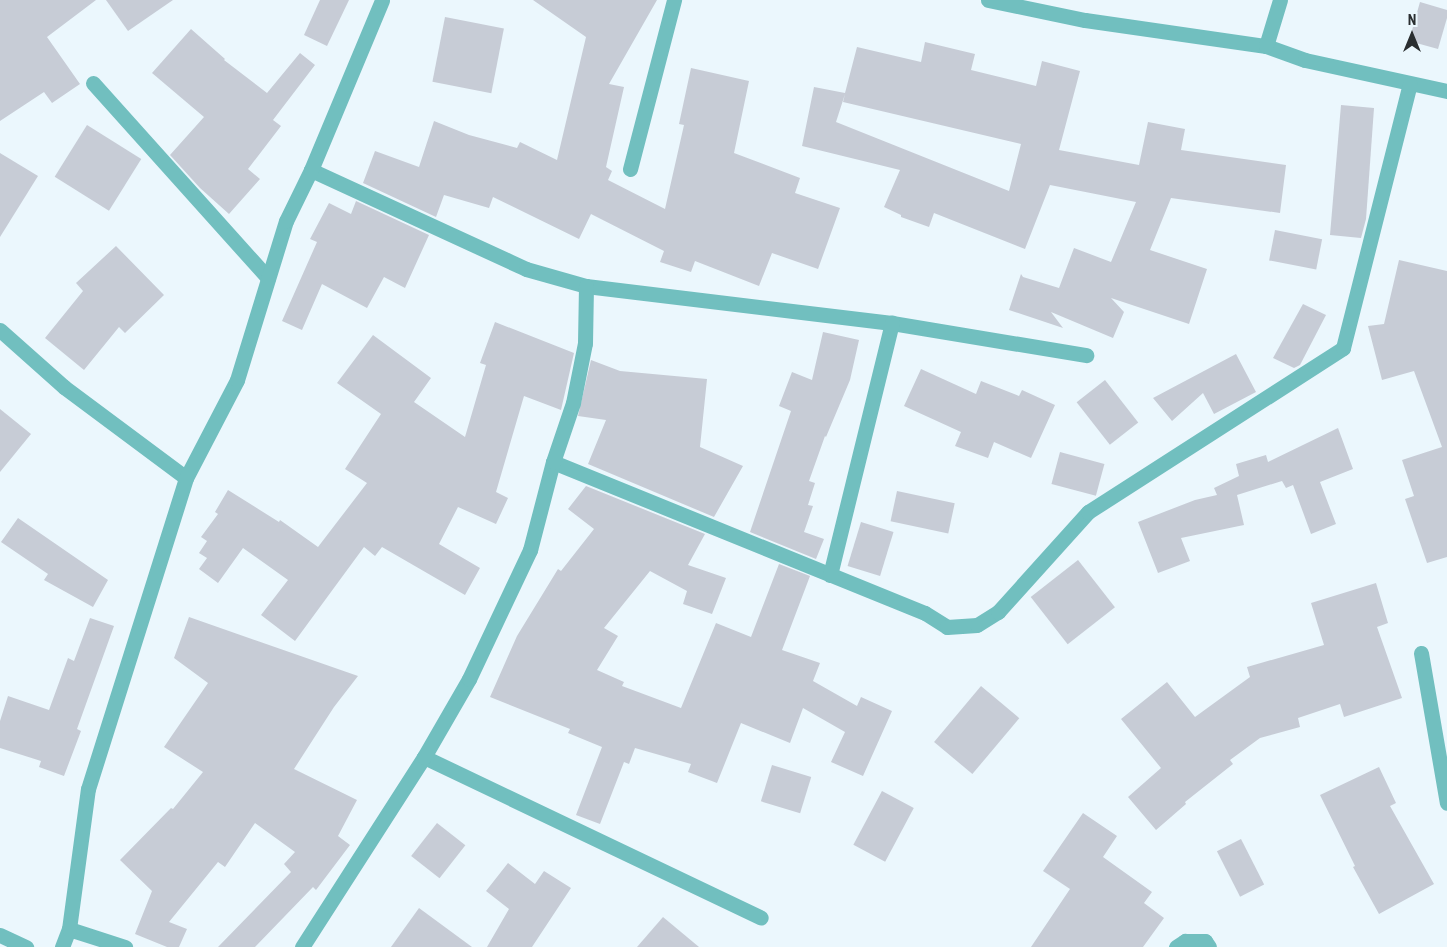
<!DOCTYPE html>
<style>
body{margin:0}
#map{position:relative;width:1447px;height:947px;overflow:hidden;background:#ebf7fd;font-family:"Roboto Condensed",sans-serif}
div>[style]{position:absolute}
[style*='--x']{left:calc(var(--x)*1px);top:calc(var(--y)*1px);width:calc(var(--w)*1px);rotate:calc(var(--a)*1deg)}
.building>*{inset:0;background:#c7ccd6;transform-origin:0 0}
.minor>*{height:15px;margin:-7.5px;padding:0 7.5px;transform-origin:7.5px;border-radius:7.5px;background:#71bfbf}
span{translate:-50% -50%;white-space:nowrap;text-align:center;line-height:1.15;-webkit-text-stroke:4px #ebf7fd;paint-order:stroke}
.north{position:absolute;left:1387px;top:10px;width:50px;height:50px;-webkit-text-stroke:4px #ebf7fd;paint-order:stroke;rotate:0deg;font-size:14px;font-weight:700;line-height:20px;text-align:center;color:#2a2e30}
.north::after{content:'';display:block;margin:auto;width:18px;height:22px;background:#2a2e30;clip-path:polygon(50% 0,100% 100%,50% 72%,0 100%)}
</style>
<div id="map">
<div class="building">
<i style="clip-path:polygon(0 0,96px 0,47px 37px,80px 84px,52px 103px,44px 92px,0 121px)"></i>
<i style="clip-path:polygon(106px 0,173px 0,128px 31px)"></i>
<i style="clip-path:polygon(320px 0,349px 0,327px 46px,304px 35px)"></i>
<i style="clip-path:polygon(533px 0,657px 0,609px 84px,624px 87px,606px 167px,612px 171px,608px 180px,665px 209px,684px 125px,679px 124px,691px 68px,749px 81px,734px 153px,800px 178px,795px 193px,840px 208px,818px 269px,772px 253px,759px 286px,695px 261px,691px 272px,660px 262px,664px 251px,591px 214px,579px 239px,493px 197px,489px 208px,444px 195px,436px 217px,363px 183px,375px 151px,419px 167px,434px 121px,469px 135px,517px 148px,520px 142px,557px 160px,586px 37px)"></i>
<i style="clip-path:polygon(1420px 2px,1447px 10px,1447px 18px,1438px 49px,1409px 41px)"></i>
<i style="left:445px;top:17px;width:60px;height:66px;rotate:11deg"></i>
<i style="clip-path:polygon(191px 29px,225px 59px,224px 60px,267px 93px,300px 53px,315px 65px,273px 120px,281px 126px,248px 169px,260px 179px,229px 214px,200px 188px,170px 155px,204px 117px,152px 73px)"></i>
<i style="clip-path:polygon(evenodd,925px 42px,975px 54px,971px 70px,1036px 86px,1042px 61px,1080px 71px,1059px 150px,1139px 165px,1148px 122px,1185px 129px,1181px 150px,1286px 165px,1280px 213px,1171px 198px,1150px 250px,1207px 269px,1189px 324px,1111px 298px,1124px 312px,1113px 338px,1051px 312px,1063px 328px,1009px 310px,1021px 274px,1023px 277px,1059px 288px,1074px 248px,1111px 262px,1136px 202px,1050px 185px,1025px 249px,934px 213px,929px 227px,901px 217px,901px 215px,884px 207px,900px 170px,802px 146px,814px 87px,845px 93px,857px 47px,921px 62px,925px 42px,845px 94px,843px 102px,1021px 144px,1009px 191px,836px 122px,845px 94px)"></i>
<i style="clip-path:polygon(1341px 105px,1374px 108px,1366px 219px,1361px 238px,1330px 235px)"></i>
<i style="left:87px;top:125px;width:64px;height:61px;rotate:32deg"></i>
<i style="clip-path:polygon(0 153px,38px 176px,0 237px)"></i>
<i style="clip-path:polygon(356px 201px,429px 235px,405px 288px,384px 277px,367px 308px,322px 284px,302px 330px,282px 321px,317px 242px,310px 239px,329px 203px,351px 214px)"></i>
<i style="left:1275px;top:230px;width:48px;height:31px;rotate:11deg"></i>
<i style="clip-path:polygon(116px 246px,164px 295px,125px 333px,119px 327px,84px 370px,45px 338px,83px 291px,76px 283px)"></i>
<i style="clip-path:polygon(1399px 260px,1447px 271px,1447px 557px,1427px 563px,1405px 499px,1414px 496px,1402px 460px,1442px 447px,1414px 371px,1382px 380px,1368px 326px,1384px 324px)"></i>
<i style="clip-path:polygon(1303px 304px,1326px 315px,1300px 365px,1294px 368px,1273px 358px)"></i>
<i style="clip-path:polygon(495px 322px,574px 353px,561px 410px,524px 396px,496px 492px,508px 498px,496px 524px,458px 507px,439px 544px,480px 568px,465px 595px,382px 547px,375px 556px,364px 547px,295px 641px,261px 615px,288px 580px,243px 548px,218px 583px,199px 569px,207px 558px,199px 553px,207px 541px,201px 537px,218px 514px,215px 512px,228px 490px,279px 522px,280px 520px,318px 547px,367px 483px,345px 469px,381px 414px,337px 383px,373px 335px,431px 378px,414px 402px,465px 437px,486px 365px,480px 363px)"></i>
<i style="clip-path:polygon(823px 332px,859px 340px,850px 380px,826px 437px,825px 436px,809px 481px,815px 483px,808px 505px,813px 506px,804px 532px,824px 539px,816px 559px,750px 532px,791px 411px,779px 406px,792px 372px,812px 380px)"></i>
<i style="clip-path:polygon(1236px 354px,1256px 392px,1214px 414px,1203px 393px,1172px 421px,1153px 398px)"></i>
<i style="clip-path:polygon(591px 360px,620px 371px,707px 379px,700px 447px,743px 466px,714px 517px,588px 464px,606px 420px,578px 416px)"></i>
<i style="clip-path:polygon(921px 369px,976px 394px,981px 381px,1019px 396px,1022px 390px,1055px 405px,1031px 458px,994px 442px,988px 458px,955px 446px,961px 432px,904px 406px)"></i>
<i style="left:1105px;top:380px;width:54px;height:36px;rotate:52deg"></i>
<i style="clip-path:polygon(0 409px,31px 434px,0 472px)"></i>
<i style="clip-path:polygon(1338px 428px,1353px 469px,1320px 482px,1336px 524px,1311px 534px,1293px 485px,1286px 488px,1282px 481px,1237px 495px,1244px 525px,1181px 538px,1190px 561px,1158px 573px,1138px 522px,1195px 500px,1217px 495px,1214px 488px,1239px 476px,1236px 464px,1266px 455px,1268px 462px)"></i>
<i style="left:1060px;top:452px;width:46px;height:33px;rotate:15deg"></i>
<i style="clip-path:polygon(586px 486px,705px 534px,688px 565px,726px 578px,712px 614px,683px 604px,687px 591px,650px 571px,604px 628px,618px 636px,597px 670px,624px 682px,622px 686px,681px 708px,716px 623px,751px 637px,779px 564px,810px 576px,782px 650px,820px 663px,813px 681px,857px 706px,861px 697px,892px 711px,863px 776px,831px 762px,845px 732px,803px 708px,790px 743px,741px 723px,717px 783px,688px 772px,691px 764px,635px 748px,629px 764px,624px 762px,600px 824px,576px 815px,602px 747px,568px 733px,570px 729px,490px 697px,517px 636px,558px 569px,561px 571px,594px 529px,568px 509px)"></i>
<i style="left:897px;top:491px;width:59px;height:31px;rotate:12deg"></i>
<i style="clip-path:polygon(18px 518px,108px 580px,93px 607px,44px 580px,48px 574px,1px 542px)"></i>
<i style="left:861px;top:522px;width:34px;height:46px;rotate:17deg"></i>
<i style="left:1078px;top:560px;width:60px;height:60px;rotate:52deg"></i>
<i style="clip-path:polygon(1376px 583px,1388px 623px,1377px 627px,1402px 698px,1344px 717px,1340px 704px,1298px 718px,1300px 727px,1260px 738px,1230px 760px,1233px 764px,1185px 802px,1186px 804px,1156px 830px,1128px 797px,1161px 768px,1121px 719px,1167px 682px,1195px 717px,1250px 677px,1247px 667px,1324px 645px,1311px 603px)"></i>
<i style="clip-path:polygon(189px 617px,358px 676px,334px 707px,294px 769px,357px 800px,338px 836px,350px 845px,316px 890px,313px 887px,255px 947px,218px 947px,291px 872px,284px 864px,295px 852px,255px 823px,225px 867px,218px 862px,169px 922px,187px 929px,179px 947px,167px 947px,135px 934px,152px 891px,120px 860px,171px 808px,173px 809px,203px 772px,164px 747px,208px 683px,174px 658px)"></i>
<i style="clip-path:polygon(90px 618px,114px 626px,77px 729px,81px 731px,64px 776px,39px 767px,41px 761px,0 748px,0 721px,8px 696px,49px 710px,68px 658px,74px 661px)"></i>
<i style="left:981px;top:686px;width:50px;height:73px;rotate:40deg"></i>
<i style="left:772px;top:765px;width:41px;height:38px;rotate:17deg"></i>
<i style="clip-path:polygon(1379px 767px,1396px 803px,1390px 806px,1434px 884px,1379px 914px,1353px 867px,1355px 866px,1320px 795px)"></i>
<i style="left:882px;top:791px;width:36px;height:61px;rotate:28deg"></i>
<i style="clip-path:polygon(1083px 813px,1117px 836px,1103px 857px,1152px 892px,1144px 903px,1164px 918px,1143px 947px,1031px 947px,1070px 889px,1043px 871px)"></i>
<i style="left:437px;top:823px;width:36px;height:42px;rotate:38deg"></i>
<i style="left:1241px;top:839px;width:51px;height:27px;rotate:63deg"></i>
<i style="clip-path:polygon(508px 863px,535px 884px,544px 871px,571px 888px,532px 947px,487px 947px,509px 909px,486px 891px)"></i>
<i style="clip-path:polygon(419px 908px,472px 947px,391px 947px)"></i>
<i style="clip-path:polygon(663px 917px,699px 947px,637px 947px)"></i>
</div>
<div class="minor">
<i style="--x:988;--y:0;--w:99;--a:11.7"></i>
<i style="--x:1085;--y:20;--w:183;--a:8.2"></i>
<i style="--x:1266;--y:46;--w:41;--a:19.7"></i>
<i style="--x:1305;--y:60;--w:145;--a:12.3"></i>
<i style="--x:1266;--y:46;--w:48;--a:-73.1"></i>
<i style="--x:93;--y:83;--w:262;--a:48.1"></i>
<i style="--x:630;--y:169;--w:175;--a:-75.4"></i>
<i style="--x:311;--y:170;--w:237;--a:24.7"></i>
<i style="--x:526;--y:269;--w:62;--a:15.8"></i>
<i style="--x:586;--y:286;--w:308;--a:6.9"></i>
<i style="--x:892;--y:323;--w:197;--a:9.4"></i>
<i style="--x:0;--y:330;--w:86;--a:41.7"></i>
<i style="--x:64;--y:387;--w:152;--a:36.7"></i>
<i style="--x:553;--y:462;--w:401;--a:22.1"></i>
<i style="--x:925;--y:613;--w:26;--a:32"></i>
<i style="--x:947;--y:627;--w:30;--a:-4"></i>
<i style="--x:977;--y:625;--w:25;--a:-32"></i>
<i style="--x:998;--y:612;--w:135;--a:-48"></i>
<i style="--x:1088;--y:512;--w:303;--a:-32.7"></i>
<i style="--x:1343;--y:348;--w:272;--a:-75.8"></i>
<i style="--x:830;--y:575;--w:260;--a:-76.2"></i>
<i style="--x:1421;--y:653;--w:152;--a:80.2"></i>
<i style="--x:424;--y:757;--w:373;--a:25.5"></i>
<i style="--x:69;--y:929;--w:59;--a:17.8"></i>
<i style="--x:0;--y:935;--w:29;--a:25"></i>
<i style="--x:62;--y:947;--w:19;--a:-69"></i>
<i style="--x:69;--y:929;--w:141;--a:-82.3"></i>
<i style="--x:88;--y:789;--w:326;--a:-72.5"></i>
<i style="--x:186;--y:478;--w:110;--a:-62.5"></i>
<i style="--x:237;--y:380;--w:166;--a:-72.9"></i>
<i style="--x:286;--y:221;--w:57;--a:-63.9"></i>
<i style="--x:311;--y:170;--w:184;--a:-67.3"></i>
<i style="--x:302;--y:947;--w:226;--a:-57.3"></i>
<i style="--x:424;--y:757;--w:90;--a:-60"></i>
<i style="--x:469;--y:679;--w:143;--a:-64.7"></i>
<i style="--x:530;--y:550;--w:91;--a:-75.4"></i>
<i style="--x:553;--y:462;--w:62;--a:-71.3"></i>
<i style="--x:573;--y:403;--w:61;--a:-78.7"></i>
<i style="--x:585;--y:343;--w:57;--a:-89"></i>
<i style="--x:1176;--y:947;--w:11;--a:-34"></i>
<i style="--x:1185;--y:941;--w:20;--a:0"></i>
<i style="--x:1205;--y:941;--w:7;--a:56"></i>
</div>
<div class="north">N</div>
</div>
